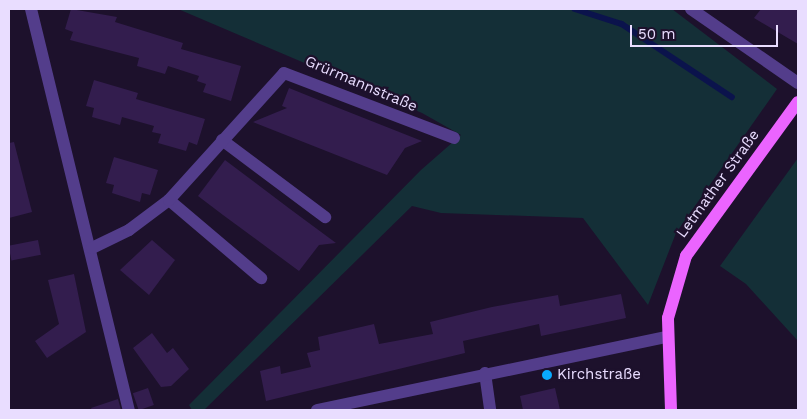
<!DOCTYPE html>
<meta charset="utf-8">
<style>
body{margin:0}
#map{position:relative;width:807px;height:419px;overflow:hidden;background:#1d112c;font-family:"Work Sans",sans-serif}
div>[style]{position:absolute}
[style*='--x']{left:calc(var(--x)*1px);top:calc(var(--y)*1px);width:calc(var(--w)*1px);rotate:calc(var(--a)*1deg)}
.green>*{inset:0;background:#142f37}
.stream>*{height:5.5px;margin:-2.75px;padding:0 2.75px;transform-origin:2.75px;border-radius:2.75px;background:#0b134c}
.building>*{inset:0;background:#331d4e;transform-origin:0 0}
.street>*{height:12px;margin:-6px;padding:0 6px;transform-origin:6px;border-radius:6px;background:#533d8b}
.primary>*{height:12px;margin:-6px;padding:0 6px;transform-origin:6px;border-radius:6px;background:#eb64ff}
.dots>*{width:14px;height:14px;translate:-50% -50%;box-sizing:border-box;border:2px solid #1d112c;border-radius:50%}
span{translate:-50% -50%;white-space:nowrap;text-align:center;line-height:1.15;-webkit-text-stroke:4.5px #1d112c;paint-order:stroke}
.street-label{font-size:15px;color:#e9ddff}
.poi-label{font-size:15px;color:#e9ddff}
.left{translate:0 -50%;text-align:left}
.frame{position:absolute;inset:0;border:10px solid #e9ddff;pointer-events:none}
.scale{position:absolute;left:630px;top:25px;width:148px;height:22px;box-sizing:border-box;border:2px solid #e9ddff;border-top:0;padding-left:6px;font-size:15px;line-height:18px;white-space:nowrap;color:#e9ddff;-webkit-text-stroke:4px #1d112c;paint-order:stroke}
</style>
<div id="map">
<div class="green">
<i style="clip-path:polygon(178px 9px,672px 9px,777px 89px,676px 233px,648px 305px,583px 218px,441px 213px,412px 206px,204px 410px,192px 410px,189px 405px,421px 170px,461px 135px,422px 113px)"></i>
<i style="clip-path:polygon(798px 158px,798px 341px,746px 284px,720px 266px)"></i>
</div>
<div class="stream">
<i style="--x:575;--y:9;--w:49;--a:17.7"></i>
<i style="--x:622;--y:24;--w:132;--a:33.6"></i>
</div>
<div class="building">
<i style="clip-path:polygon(71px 9px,117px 17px,115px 22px,183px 43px,181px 49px,241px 66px,231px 101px,203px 92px,206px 84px,197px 81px,199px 76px,168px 66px,165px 74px,137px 66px,139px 58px,70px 40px,73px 32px,65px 29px)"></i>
<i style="clip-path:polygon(761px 9px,798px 9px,798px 44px,754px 18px)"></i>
<i style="clip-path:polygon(94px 80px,138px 93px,136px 99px,205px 119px,197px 145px,189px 142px,186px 151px,158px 143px,161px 134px,152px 132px,154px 126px,122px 117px,120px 125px,92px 117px,94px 108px,86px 106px)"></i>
<i style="clip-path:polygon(289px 88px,331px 105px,422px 141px,405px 148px,387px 175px,253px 122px,287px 108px,282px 106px)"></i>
<i style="clip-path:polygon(14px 142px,32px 212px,9px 218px,9px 143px)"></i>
<i style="clip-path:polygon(114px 157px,158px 170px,150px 195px,142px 193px,140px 202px,112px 193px,114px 185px,106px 183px)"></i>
<i style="clip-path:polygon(225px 160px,290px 209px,336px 243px,319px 245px,299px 271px,223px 215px,198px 196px)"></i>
<i style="left:38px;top:240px;width:15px;height:30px;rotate:79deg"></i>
<i style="clip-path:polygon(152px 240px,175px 260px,149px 295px,120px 270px)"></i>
<i style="clip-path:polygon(74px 274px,86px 332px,47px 358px,35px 341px,59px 324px,48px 280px)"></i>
<i style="clip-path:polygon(621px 294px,626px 318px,541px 336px,539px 324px,463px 341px,465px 353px,266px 401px,260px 371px,280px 366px,281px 374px,311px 367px,307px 353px,320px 350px,318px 337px,374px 324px,379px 344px,433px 334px,430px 322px,492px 307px,558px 295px,560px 306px)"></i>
<i style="clip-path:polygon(152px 333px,167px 353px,173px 348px,189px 369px,171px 386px,161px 387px,133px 348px)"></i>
<i style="left:148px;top:388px;width:18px;height:16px;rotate:71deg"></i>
<i style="clip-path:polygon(555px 388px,560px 410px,523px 410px,520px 396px)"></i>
<i style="clip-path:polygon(118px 399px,121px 410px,92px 410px,91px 408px)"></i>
</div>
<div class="street">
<i style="--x:31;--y:9;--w:413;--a:76.3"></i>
<i style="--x:691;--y:9;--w:130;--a:34.7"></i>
<i style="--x:222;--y:140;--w:129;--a:36.8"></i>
<i style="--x:169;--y:200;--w:121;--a:40.3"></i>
<i style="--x:92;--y:248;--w:41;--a:-25.9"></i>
<i style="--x:129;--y:230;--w:50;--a:-36.9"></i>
<i style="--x:169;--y:200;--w:171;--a:-47.8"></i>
<i style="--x:284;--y:73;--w:182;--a:20.9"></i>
<i style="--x:485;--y:373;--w:37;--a:82"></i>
<i style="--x:317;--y:410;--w:357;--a:-11.8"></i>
</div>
<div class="primary">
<i style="--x:671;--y:410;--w:92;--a:-91.9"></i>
<i style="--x:668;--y:318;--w:65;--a:-73.8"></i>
<i style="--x:686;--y:256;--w:190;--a:-54"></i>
</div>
<div class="dots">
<i style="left:547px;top:375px;background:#09aaff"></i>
</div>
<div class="street-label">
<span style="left:361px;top:84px;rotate:23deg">Grürmannstraße</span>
<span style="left:718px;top:184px;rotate:-54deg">Letmather Straße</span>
</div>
<div class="poi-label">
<span class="left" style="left:557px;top:375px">Kirchstraße</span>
</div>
<div class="frame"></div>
<div class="scale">50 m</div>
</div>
